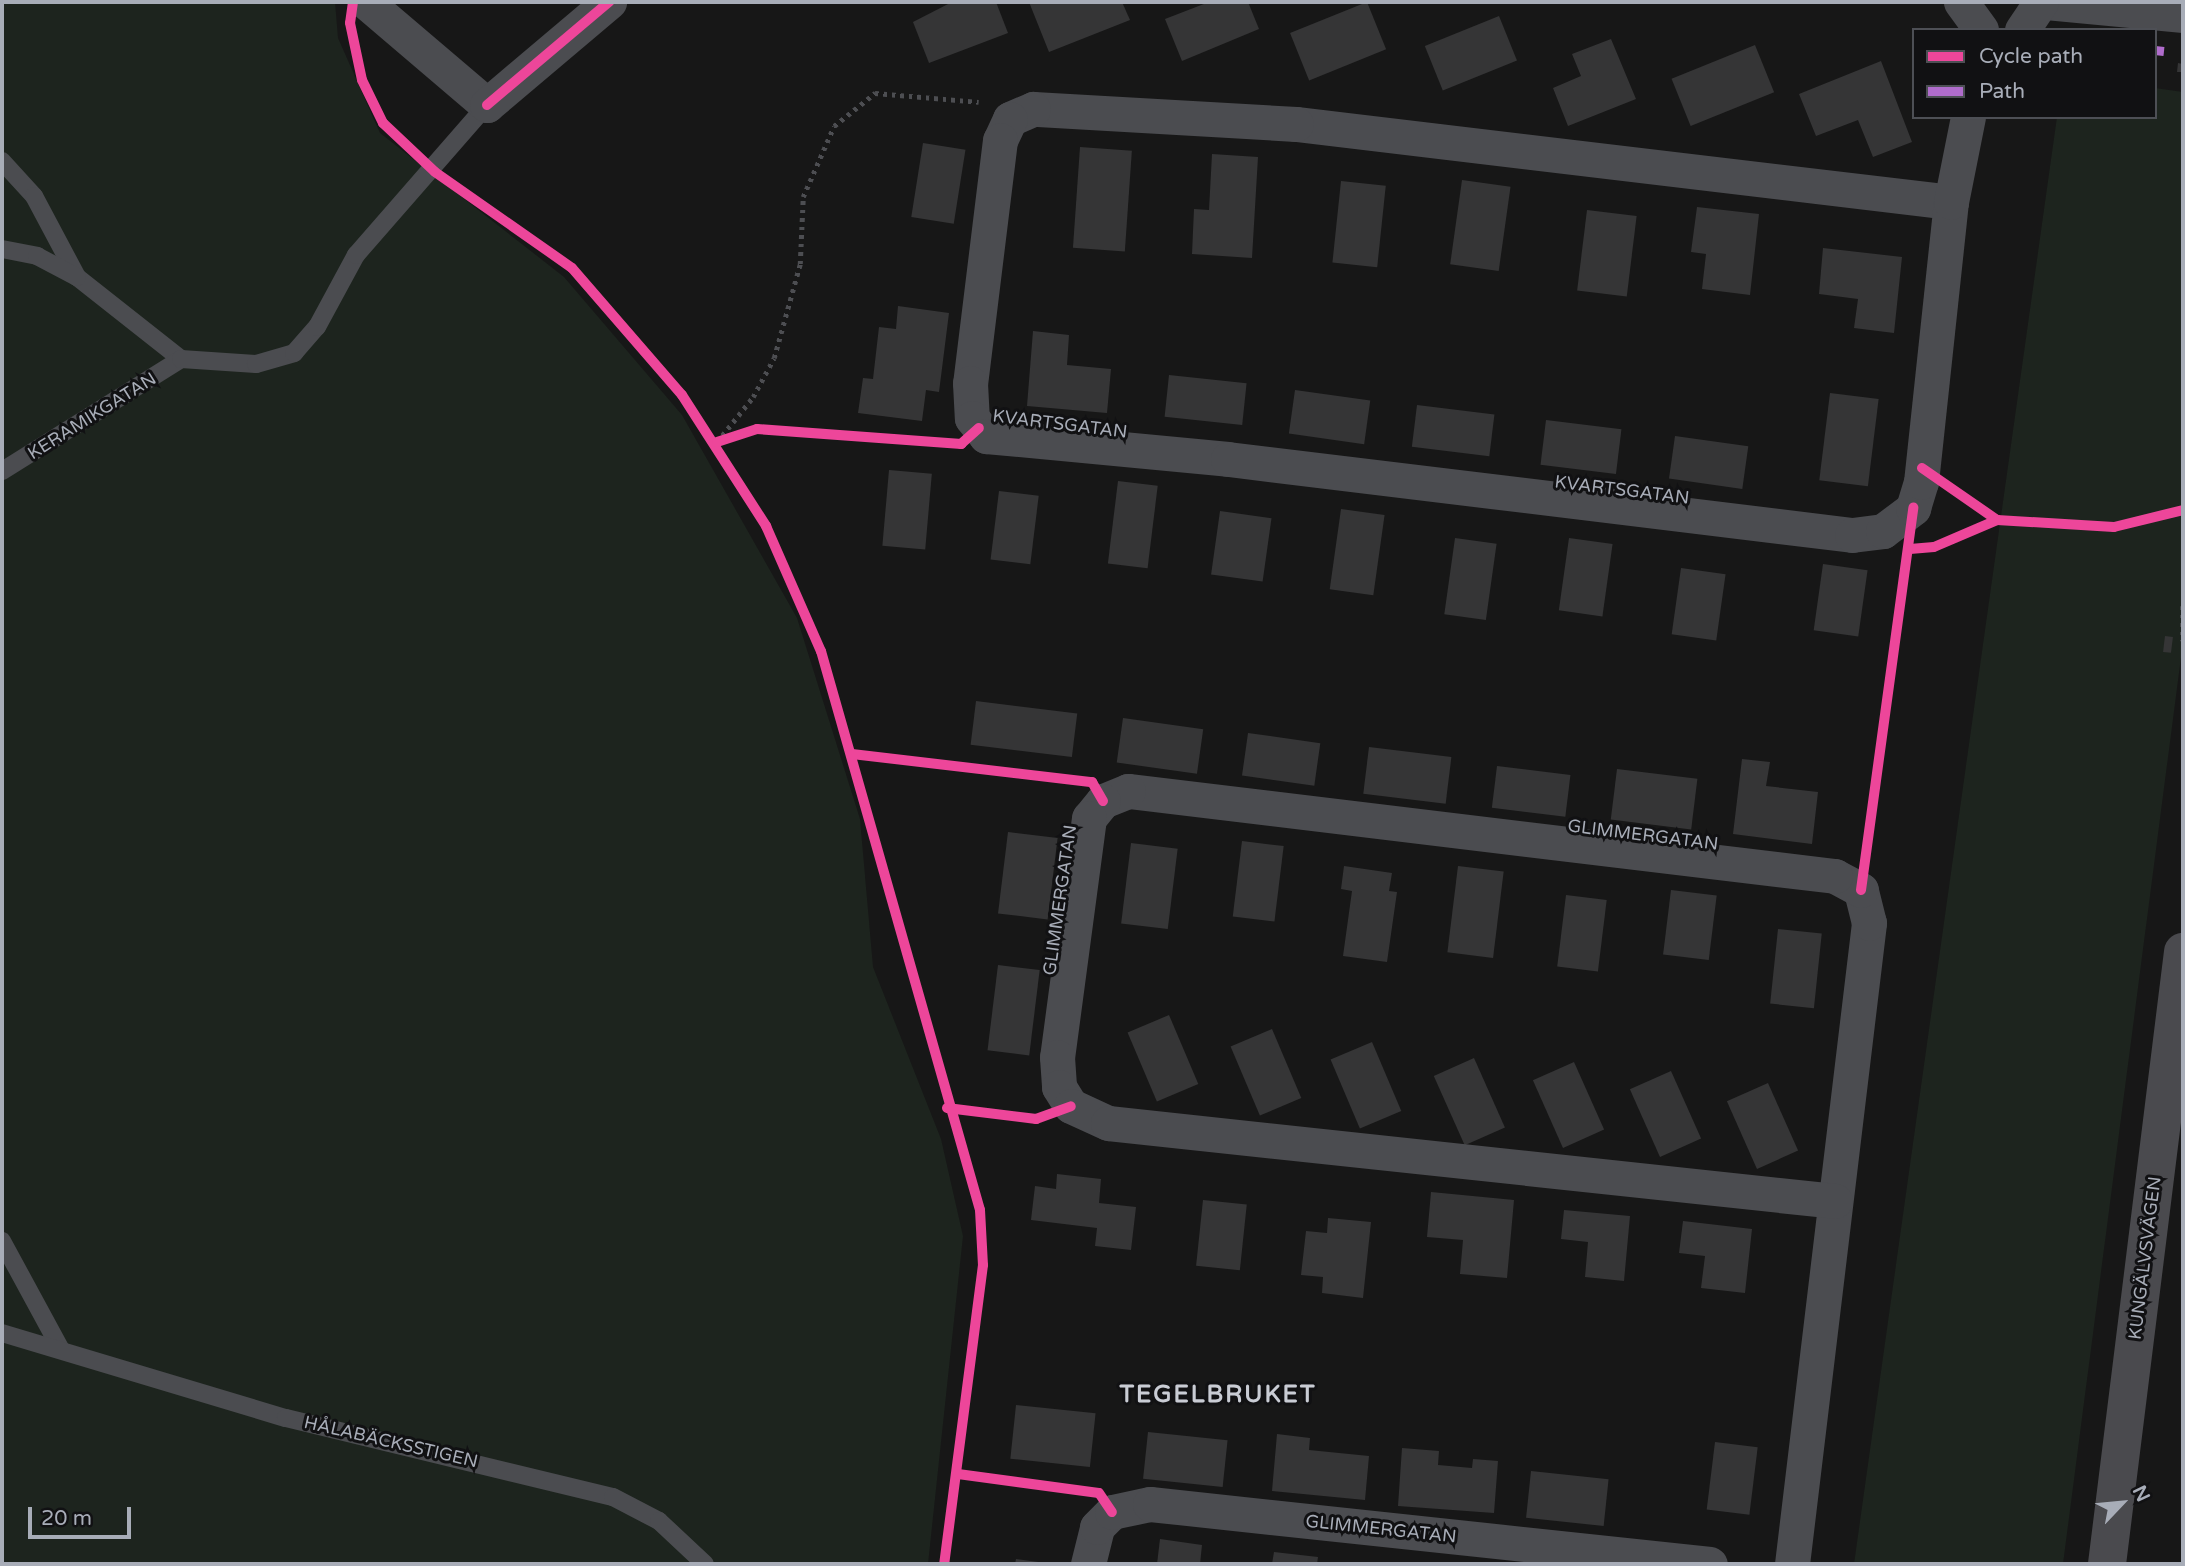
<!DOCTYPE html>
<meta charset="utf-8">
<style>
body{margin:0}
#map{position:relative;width:2185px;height:1566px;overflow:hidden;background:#171717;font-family:"Varela Round",sans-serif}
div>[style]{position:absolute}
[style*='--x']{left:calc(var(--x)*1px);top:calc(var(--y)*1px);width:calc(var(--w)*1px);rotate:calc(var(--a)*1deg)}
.green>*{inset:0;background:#1d241e}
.building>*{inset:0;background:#353536;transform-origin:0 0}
.path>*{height:4.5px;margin-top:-2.25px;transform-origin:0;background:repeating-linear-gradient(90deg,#4d4e52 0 3.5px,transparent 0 8.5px)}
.service>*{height:18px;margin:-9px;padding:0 9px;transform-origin:9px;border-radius:9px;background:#4b4c50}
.minor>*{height:35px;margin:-17.5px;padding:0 17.5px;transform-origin:17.5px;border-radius:17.5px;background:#4b4c50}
.secondary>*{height:38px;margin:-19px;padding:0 19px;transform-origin:19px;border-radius:19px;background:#4a4a4e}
.quiet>*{height:9px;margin-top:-4.5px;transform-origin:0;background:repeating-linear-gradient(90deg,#b06ccc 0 18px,transparent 0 27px)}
.cycleway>*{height:10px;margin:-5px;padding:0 5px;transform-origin:5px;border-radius:5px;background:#ed469a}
span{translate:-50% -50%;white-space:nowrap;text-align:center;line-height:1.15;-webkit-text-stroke:6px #111113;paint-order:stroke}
.street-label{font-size:18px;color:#a8adb8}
.district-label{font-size:24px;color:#c9ccd4;font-weight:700;letter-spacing:2px}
.frame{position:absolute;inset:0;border:4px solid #a8adb8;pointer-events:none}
.legend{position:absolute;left:1912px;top:28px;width:245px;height:91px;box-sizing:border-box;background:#111113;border:2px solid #4d4f55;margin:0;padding:9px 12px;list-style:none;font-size:21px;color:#a8adb8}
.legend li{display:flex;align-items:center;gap:14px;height:35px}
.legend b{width:35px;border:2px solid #4d4f55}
.north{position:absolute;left:2087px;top:1468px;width:70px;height:70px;-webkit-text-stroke:5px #111113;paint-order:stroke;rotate:64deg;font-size:19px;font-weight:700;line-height:28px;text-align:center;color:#a8adb8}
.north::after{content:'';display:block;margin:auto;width:24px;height:32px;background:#a8adb8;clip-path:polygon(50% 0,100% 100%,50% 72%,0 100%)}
.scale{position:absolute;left:28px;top:1507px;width:103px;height:32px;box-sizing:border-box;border:4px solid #a8adb8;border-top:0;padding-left:9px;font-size:21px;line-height:24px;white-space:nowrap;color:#a8adb8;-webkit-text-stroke:5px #111113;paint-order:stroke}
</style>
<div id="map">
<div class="green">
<i style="clip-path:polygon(2px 2px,335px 2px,338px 38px,380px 133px,564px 277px,682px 415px,797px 618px,860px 819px,873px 967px,941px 1139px,963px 1236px,928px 1564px,2px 1564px)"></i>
<i style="clip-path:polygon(2155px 88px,2183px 92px,2183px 642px,2063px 1564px,1854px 1564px,2057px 117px,2155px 117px)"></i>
</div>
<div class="building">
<i style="clip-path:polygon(952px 2px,996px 2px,1008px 33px,929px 63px,913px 22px)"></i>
<i style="clip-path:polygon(1029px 2px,1122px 2px,1130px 20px,1049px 52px)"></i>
<i style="clip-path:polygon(1209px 2px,1248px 2px,1259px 29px,1182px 61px,1165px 19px)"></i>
<i style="left:1367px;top:2px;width:51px;height:83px;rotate:68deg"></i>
<i style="left:1499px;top:16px;width:48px;height:80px;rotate:68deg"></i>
<i style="clip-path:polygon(1611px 39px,1636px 99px,1568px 126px,1553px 88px,1581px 76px,1572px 54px)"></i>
<i style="left:1755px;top:45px;width:51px;height:90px;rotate:68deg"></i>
<i style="clip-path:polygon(1881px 61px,1912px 142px,1873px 157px,1858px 120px,1816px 136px,1799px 94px)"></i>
<i style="clip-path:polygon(2178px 63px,2183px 64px,2183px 72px,2177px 72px)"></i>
<i style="left:923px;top:143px;width:43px;height:75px;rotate:9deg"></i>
<i style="left:1080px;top:147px;width:52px;height:101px;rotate:4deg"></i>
<i style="clip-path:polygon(1212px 154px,1258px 157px,1252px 258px,1192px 254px,1194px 209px,1209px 210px)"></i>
<i style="left:1462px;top:180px;width:49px;height:85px;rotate:8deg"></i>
<i style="left:1341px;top:181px;width:45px;height:82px;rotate:6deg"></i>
<i style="clip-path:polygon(1697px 207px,1759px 214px,1750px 295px,1702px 289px,1706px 254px,1691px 252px)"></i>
<i style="left:1587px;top:210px;width:50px;height:81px;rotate:7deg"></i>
<i style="clip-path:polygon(1823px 248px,1902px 257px,1894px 333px,1854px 328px,1858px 299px,1819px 294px)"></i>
<i style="clip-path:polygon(898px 306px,949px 313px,939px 392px,926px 390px,922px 421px,858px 413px,863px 378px,873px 379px,879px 327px,896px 329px)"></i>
<i style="clip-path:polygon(1033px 331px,1069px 335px,1067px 365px,1111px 369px,1107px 413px,1027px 406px)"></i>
<i style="left:1169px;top:375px;width:78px;height:42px;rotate:6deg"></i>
<i style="left:1295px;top:390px;width:76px;height:44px;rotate:8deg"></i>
<i style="left:1830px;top:393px;width:49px;height:88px;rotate:7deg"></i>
<i style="left:1417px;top:405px;width:78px;height:42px;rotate:7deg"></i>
<i style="left:1546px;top:420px;width:76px;height:45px;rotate:7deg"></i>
<i style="left:1675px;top:436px;width:74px;height:43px;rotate:8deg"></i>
<i style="left:889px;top:470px;width:43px;height:76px;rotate:5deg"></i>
<i style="left:1118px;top:481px;width:40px;height:83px;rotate:7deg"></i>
<i style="left:999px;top:491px;width:40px;height:69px;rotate:7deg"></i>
<i style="left:1341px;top:509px;width:44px;height:81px;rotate:8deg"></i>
<i style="left:1220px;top:511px;width:52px;height:64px;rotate:8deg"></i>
<i style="left:1455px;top:538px;width:42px;height:77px;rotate:8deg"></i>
<i style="left:1569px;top:538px;width:44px;height:73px;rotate:8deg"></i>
<i style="left:1823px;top:564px;width:45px;height:67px;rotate:8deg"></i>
<i style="left:1681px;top:568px;width:45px;height:67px;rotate:8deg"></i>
<i style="left:2165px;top:636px;width:8px;height:16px;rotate:7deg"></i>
<i style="left:976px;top:701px;width:102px;height:44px;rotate:7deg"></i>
<i style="left:1123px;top:718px;width:81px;height:45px;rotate:8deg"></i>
<i style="left:1248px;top:733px;width:73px;height:43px;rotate:8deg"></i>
<i style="left:1369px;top:747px;width:83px;height:47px;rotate:7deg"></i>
<i style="clip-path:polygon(1742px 759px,1770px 762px,1766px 786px,1818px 792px,1812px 844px,1733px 834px)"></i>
<i style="left:1497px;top:766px;width:74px;height:42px;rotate:7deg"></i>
<i style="left:1617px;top:769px;width:81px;height:51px;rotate:7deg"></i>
<i style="left:1008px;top:832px;width:50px;height:82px;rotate:7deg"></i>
<i style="left:1242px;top:841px;width:42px;height:76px;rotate:7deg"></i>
<i style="left:1131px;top:843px;width:47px;height:81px;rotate:7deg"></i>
<i style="clip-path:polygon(1344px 866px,1392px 873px,1389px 891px,1397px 892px,1387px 962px,1343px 956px,1352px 891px,1341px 889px)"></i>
<i style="left:1458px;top:866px;width:46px;height:87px;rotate:7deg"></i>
<i style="left:1671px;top:890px;width:46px;height:65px;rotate:7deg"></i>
<i style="left:1566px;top:895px;width:41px;height:72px;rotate:7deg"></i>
<i style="left:1778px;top:929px;width:44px;height:75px;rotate:6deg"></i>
<i style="left:998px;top:965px;width:42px;height:86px;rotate:7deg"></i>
<i style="left:1169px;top:1015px;width:75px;height:45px;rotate:67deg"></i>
<i style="left:1272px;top:1029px;width:75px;height:45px;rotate:67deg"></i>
<i style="left:1372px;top:1042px;width:75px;height:45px;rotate:67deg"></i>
<i style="left:1474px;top:1058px;width:76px;height:44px;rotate:66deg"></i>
<i style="left:1574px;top:1062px;width:74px;height:45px;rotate:66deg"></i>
<i style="left:1671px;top:1071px;width:74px;height:45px;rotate:66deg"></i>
<i style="left:1768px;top:1083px;width:74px;height:45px;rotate:66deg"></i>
<i style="clip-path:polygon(1057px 1174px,1101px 1179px,1099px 1203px,1136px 1207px,1131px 1250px,1095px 1246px,1097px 1228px,1031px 1220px,1035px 1186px,1056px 1189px)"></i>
<i style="clip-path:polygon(1431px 1192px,1514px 1200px,1507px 1278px,1460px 1274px,1463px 1240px,1427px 1237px)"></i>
<i style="left:1203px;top:1200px;width:44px;height:66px;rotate:6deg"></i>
<i style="clip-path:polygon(1564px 1210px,1630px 1216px,1624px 1281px,1585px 1277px,1588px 1242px,1561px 1239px)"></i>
<i style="clip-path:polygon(1328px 1218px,1371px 1222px,1363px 1298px,1322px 1293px,1323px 1277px,1301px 1275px,1306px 1231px,1327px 1233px)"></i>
<i style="clip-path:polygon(1683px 1221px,1752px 1229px,1745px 1293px,1701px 1288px,1705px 1256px,1679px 1253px)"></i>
<i style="left:1016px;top:1405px;width:80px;height:54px;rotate:6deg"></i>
<i style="left:1148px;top:1432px;width:80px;height:47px;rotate:6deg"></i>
<i style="clip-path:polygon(1277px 1434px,1310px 1438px,1309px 1450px,1369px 1456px,1365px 1500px,1272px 1491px)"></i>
<i style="left:1715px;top:1442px;width:43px;height:68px;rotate:7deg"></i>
<i style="clip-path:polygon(1402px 1448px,1439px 1451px,1438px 1465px,1472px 1468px,1473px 1459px,1498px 1461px,1494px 1513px,1398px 1506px)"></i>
<i style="left:1531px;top:1471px;width:78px;height:47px;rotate:6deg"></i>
<i style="clip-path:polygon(1160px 1539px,1202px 1545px,1200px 1564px,1157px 1564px)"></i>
<i style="clip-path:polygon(1274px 1552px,1318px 1557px,1317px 1564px,1272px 1564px)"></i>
<i style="clip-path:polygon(1016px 1559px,1046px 1563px,1046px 1564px,1015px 1564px)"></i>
</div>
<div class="path">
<i style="--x:717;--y:442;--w:58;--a:-51.3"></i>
<i style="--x:753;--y:397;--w:44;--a:-61.7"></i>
<i style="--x:774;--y:358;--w:98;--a:-74.5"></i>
<i style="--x:800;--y:264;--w:67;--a:-87.4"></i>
<i style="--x:803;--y:197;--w:77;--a:-66.4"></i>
<i style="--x:834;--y:126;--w:53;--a:-38.8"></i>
<i style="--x:875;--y:93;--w:104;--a:4.9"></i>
<i style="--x:2183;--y:606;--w:35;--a:90"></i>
</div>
<div class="service">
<i style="--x:2;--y:161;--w:47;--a:47.6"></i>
<i style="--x:34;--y:196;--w:92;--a:62"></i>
<i style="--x:77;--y:277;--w:132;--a:38.3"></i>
<i style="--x:2;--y:249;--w:36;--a:11"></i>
<i style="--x:37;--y:256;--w:45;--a:27.7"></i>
<i style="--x:2;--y:471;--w:211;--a:-32"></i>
<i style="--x:181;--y:359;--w:75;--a:3.8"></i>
<i style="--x:256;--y:364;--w:40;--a:-16"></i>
<i style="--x:294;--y:353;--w:35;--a:-49"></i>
<i style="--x:317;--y:327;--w:82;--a:-61.6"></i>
<i style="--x:356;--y:255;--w:199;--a:-48.9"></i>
<i style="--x:2;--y:1241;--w:122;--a:61.5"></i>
<i style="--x:2;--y:1333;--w:296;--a:16.7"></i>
<i style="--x:286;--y:1418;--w:336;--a:13.6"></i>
<i style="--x:613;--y:1497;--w:52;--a:27.6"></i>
<i style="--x:659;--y:1521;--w:63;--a:43.1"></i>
</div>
<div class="minor">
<i style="--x:366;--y:2;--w:159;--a:40.4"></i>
<i style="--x:487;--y:105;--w:160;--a:-40.2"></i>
<i style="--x:1961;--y:2;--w:34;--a:54"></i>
<i style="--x:2046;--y:2;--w:138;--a:5.4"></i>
<i style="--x:2022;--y:30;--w:34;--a:-56"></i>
<i style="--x:1951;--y:202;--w:660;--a:-173.21"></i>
<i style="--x:1296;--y:124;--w:263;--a:-176.7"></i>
<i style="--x:1033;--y:109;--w:25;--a:157"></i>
<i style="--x:1010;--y:119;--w:23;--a:115"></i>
<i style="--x:1000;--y:140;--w:245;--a:97"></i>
<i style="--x:970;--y:383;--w:35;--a:87"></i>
<i style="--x:972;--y:418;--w:23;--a:52"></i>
<i style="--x:986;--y:436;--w:243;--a:5.4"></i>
<i style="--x:1228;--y:459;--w:629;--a:6.94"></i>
<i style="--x:1852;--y:535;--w:31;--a:-7"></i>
<i style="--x:1883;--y:531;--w:38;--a:-37"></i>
<i style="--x:1913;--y:508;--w:27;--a:-73"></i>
<i style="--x:1921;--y:482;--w:282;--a:-83.9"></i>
<i style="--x:1951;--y:202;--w:87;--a:-78.7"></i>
<i style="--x:1088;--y:1564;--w:38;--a:-76"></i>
<i style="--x:1097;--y:1527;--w:21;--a:-45"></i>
<i style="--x:1112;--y:1512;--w:39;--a:-12"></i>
<i style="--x:1150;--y:1504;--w:563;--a:6.12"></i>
<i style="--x:1792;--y:1564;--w:646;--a:-83.15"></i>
<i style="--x:1869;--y:923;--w:34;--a:-104"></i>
<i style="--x:1861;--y:890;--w:30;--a:-152"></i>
<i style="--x:1835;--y:876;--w:712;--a:-173.14"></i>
<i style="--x:1128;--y:791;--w:27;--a:158"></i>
<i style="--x:1103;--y:801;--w:22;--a:129"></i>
<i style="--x:1089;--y:818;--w:241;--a:97.6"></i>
<i style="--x:1057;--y:1057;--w:30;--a:86"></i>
<i style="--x:1059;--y:1087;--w:22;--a:58"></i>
<i style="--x:1071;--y:1106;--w:41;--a:24.7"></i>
<i style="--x:1108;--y:1123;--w:731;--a:6.12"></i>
</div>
<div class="secondary">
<i style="--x:2107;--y:1564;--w:617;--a:-82.92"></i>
</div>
<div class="quiet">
<i style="--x:2155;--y:50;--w:9;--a:6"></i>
</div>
<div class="cycleway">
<i style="--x:353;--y:2;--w:21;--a:98"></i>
<i style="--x:350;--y:23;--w:58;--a:78.1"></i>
<i style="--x:362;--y:80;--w:48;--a:64"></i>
<i style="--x:383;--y:123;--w:71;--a:43.3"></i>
<i style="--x:435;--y:172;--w:167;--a:35"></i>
<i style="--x:572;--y:268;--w:168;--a:49.1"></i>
<i style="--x:682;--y:395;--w:156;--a:57.3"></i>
<i style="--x:766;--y:526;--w:137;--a:66.3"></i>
<i style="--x:821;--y:651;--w:581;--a:74.12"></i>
<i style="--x:980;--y:1210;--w:55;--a:86.9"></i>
<i style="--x:983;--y:1265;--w:302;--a:97.4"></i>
<i style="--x:487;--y:105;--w:160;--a:-40.2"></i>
<i style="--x:717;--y:442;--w:42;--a:-18"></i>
<i style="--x:757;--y:429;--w:205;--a:4.2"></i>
<i style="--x:961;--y:444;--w:24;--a:-42"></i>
<i style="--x:1922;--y:468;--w:91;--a:34.7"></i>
<i style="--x:1910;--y:549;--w:24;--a:-5"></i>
<i style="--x:1934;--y:547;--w:69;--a:-23.2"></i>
<i style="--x:1997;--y:520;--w:117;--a:3.4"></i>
<i style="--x:2114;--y:527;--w:71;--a:-13.8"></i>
<i style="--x:852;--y:754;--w:242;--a:6.7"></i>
<i style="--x:1092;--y:782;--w:22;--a:60"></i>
<i style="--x:1861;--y:890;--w:386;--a:-82.2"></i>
<i style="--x:947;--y:1108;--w:90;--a:7"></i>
<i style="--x:1036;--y:1119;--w:37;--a:-20"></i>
<i style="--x:958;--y:1474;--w:142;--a:7.7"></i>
<i style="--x:1099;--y:1493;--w:23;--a:56"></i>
</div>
<div class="street-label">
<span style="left:92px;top:416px;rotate:-32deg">KERAMIKGATAN</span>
<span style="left:1060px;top:424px;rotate:7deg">KVARTSGATAN</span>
<span style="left:1622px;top:490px;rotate:7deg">KVARTSGATAN</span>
<span style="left:1643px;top:835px;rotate:7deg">GLIMMERGATAN</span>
<span style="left:1060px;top:900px;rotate:-82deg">GLIMMERGATAN</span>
<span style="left:2145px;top:1258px;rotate:-83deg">KUNGÄLVSVÄGEN</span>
<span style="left:391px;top:1442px;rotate:13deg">HÅLABÄCKSSTIGEN</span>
<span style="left:1381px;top:1529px;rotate:6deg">GLIMMERGATAN</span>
</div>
<div class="district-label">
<span style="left:1218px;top:1395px">TEGELBRUKET</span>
</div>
<div class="frame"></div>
<ul class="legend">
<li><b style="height:9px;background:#ed469a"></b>Cycle path</li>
<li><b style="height:9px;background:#b06ccc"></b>Path</li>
</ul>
<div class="north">N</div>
<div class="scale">20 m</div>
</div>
